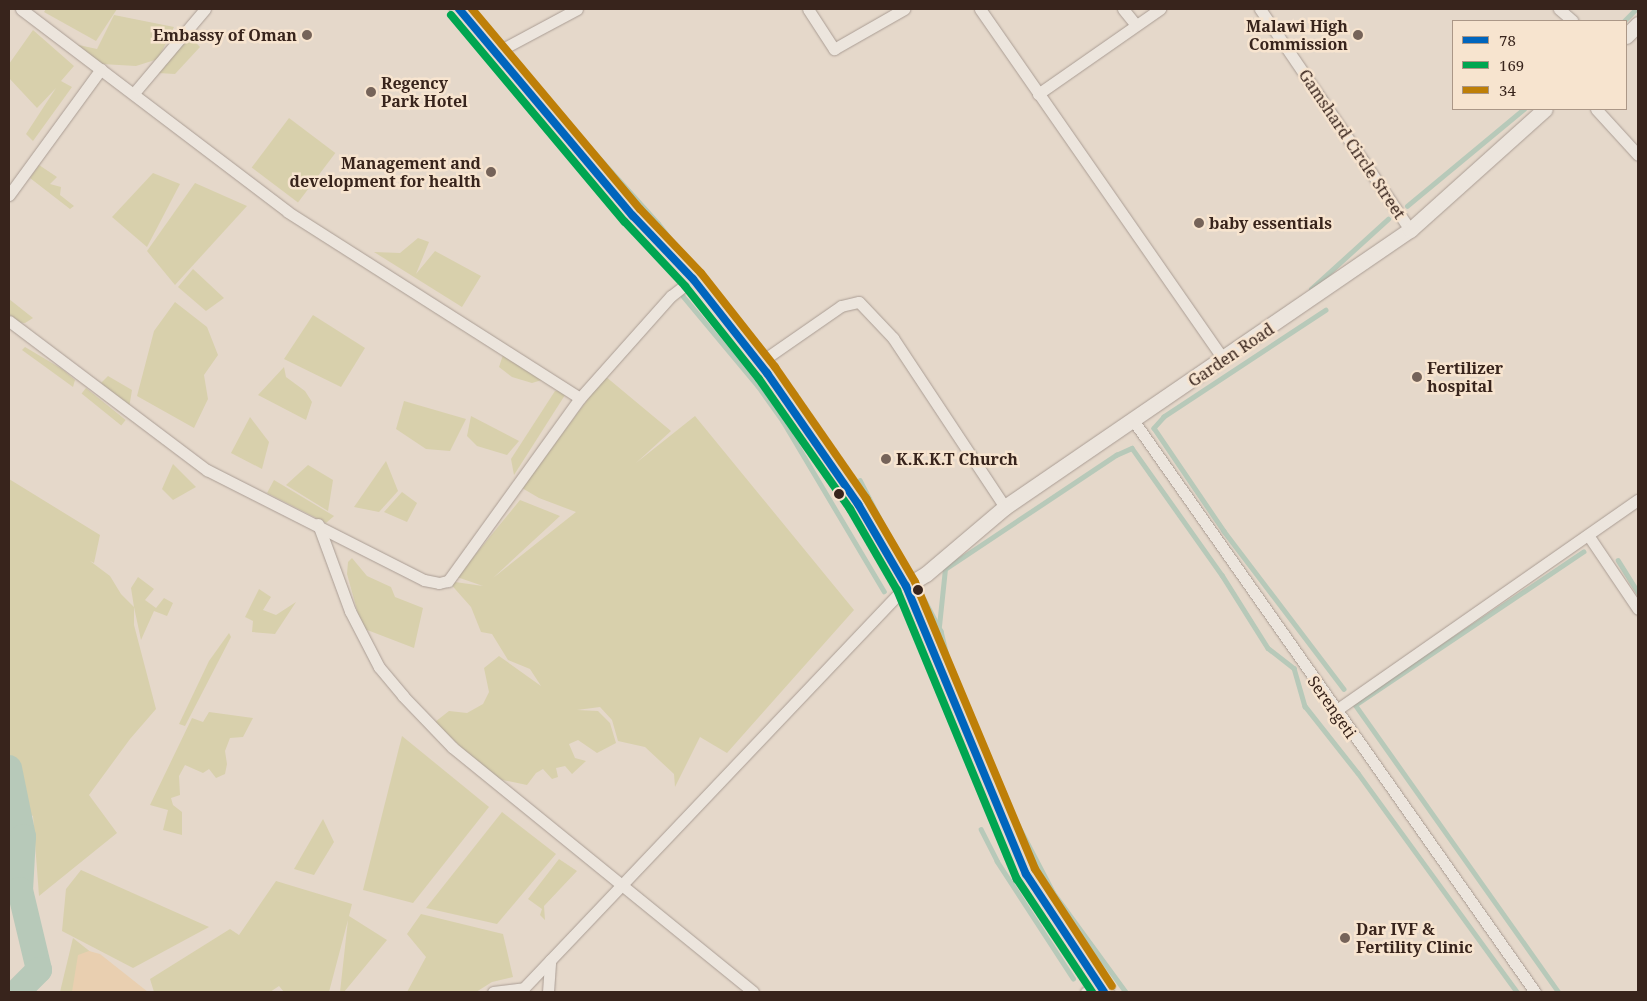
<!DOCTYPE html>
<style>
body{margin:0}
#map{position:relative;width:1647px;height:1001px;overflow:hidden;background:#e5d8ca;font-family:"Noto Serif",serif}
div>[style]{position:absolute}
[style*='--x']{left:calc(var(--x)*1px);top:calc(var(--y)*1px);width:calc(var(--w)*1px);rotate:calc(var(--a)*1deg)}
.green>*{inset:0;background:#d8d0ac;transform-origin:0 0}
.sand>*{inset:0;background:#e9cfb0}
.stream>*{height:4.5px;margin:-2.25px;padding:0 2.25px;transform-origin:2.25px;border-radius:2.25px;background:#b7c9b9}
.river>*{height:26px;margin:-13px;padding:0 13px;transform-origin:13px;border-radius:13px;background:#b7c9b9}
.roads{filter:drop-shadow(0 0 1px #aa9d94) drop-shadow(0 0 1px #aa9d94)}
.minor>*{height:11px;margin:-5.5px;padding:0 5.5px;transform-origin:5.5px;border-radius:5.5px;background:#ece5dd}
.tertiary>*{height:15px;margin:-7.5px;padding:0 7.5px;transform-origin:7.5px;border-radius:7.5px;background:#ece5dd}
.primary>*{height:19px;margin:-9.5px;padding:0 9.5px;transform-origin:9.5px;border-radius:9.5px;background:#e4d9cd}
.bus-1>*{height:8px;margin:-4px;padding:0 4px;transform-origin:4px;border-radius:4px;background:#0065bd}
.bus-2>*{height:8px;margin:-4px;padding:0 4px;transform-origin:4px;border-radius:4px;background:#00a651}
.bus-3>*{height:8px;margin:-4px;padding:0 4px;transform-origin:4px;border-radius:4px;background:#be7f08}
.dots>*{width:14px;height:14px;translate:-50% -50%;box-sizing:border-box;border:2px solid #f7e4cf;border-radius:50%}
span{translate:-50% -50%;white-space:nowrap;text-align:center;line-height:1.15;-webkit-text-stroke:5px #f7e4cf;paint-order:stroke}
.poi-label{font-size:16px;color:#38241c;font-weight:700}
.right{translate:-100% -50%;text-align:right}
.left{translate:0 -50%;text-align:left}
.street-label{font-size:16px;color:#38241c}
.frame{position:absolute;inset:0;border:10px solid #38241c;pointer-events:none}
.legend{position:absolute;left:1452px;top:20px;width:175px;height:90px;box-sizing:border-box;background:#f7e4cf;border:1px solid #ab9787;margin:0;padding:6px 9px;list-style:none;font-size:15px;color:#38241c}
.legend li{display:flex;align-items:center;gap:10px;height:25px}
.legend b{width:25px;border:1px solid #ab9787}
</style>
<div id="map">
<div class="green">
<i style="clip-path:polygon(46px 9px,117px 9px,96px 41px,44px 12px)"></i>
<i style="clip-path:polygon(114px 15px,174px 27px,158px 59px,136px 66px,102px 64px,74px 44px,97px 49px)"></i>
<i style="clip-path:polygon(33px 30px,74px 66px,61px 81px,72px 87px,33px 141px,26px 134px,56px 88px,37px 108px,9px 78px,9px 64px)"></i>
<i style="clip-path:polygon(187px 33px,200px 47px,175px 74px,158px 73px)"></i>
<i style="left:289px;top:118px;width:58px;height:62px;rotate:37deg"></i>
<i style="clip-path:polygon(39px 165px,57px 177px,50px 184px,61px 187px,60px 195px,74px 206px,70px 209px,30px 178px)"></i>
<i style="clip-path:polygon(153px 173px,180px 184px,147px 247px,112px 217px)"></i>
<i style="clip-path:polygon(195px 183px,247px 206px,175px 285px,147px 251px)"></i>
<i style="clip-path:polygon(418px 238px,429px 242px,416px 274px,435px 251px,481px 276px,462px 307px,374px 252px,400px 253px)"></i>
<i style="clip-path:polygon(193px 269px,224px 298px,206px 311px,178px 287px)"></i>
<i style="clip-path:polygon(9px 299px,33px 318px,25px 323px,9px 322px)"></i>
<i style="clip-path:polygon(175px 302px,207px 327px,218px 355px,204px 375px,208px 399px,194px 428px,137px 396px,154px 331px)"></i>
<i style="clip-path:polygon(313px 315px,365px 348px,341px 387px,284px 359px)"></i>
<i style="clip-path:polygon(25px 347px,62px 369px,75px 380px,73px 387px,22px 350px)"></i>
<i style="clip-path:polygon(504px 352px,545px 379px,532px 383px,512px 377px,499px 367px)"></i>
<i style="clip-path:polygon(284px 367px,286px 377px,305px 391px,312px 402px,306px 420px,258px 395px)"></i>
<i style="clip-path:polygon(108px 376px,132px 390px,129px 408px,101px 383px)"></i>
<i style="clip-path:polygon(605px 376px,671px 431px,636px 463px,695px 416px,854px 610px,727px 753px,700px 737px,675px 787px,674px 774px,645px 747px,618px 741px,612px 720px,600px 707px,577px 710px,598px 711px,610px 723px,616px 743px,597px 753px,578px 740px,569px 744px,575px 758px,586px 761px,572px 774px,565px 766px,556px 768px,558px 777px,552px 779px,543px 769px,536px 773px,527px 785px,493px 778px,435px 722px,449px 711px,467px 713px,483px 704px,489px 692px,484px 668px,499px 656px,541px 686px,530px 669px,508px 660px,492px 634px,481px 632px,471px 607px,448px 581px,483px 586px,457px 577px,520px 500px,560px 516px,493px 578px,576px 512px,539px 498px,522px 488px)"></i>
<i style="left:86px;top:388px;width:51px;height:7px;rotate:39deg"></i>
<i style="clip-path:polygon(555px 391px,562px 391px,565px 395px,514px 475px,511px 459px)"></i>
<i style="clip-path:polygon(404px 401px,466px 419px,450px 451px,426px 449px,396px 429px)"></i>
<i style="clip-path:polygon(471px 416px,519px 441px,507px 455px,477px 446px,467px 436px)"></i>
<i style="clip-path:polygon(250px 417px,269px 442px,262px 469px,231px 453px)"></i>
<i style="clip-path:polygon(386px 461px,398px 491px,379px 512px,354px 507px)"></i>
<i style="clip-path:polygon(173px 464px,196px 487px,173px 500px,162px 489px)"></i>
<i style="clip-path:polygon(308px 465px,333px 480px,328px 511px,286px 485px)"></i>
<i style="clip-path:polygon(9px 479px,100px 535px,94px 563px,90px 561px,110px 576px,121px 594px,134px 607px,131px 588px,138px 577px,154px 589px,145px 600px,156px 608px,164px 598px,173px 603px,167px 616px,154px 611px,141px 640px,134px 607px,134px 625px,156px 709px,130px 739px,89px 795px,117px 833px,39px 896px,33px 816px,9px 805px)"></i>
<i style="clip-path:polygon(274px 480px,334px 516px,326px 523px,267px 493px)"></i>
<i style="clip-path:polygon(402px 492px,417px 503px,407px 522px,384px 512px)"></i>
<i style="clip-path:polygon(352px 558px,367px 576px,391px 587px,395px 597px,423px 608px,414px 648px,362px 628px,347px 574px,348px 562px)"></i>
<i style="clip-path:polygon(259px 589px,271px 597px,263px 610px,276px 615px,296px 602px,275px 634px,252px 632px,253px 621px,245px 617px)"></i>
<i style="clip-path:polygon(229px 633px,231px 637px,185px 726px,179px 724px,209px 661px)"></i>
<i style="clip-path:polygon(209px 712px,253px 718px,243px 737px,230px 738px,225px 751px,227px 764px,225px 774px,216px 778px,209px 769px,203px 773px,185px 765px,179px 776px,180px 795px,171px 798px,173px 805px,182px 812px,182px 835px,163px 830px,168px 810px,150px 805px,192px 718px,203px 722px)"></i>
<i style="clip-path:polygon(402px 736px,489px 807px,413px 903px,363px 890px)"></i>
<i style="clip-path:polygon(502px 812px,556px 854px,497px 924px,426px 908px)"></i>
<i style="clip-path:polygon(323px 819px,334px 842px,314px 875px,294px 869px)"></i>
<i style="clip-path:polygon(559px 859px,577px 871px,544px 906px,545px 920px,540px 915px,542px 909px,528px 899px)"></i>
<i style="clip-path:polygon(81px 870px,209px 927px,133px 968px,62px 931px,66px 889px)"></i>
<i style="clip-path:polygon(276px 881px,352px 904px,349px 916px,387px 940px,344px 992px,340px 992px,348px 920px,329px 992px,284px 992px,279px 986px,270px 992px,154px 992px,150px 979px,230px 929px,239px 935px)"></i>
<i style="clip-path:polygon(421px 914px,503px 934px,513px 977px,492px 982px,476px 992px,407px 992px,426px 957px,407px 934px)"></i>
<i style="clip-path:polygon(73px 938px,141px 992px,60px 992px)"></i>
</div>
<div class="sand">
<i style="clip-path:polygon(89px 951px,100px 954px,148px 992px,72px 992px,78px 955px)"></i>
</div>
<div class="stream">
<i style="--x:473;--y:9;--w:28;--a:49"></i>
<i style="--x:1624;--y:21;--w:17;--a:-45"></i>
<i style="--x:557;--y:111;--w:151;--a:48"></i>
<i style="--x:658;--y:223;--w:39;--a:52"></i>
<i style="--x:1407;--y:206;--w:152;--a:-39.7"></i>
<i style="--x:1311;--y:289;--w:104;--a:-42.3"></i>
<i style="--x:683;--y:296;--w:117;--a:50.2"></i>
<i style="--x:758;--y:386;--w:43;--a:54.5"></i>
<i style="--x:783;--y:421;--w:198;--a:59.3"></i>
<i style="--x:1326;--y:310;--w:194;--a:146.6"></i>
<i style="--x:1164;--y:417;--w:15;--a:132"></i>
<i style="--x:1154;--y:428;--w:125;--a:55.8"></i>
<i style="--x:1224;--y:531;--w:198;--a:52.8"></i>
<i style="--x:783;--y:380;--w:19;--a:47"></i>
<i style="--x:860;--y:480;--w:85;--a:62.8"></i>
<i style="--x:1618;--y:560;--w:38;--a:58"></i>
<i style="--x:924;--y:599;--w:36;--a:62"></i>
<i style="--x:941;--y:631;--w:42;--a:76.3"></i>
<i style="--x:939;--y:626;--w:57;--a:-84"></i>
<i style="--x:945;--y:569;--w:206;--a:-33.7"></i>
<i style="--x:1116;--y:455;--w:17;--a:-24"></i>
<i style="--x:1132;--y:448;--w:156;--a:54.7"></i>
<i style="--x:1222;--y:575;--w:86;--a:57.8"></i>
<i style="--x:1268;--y:648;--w:33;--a:38"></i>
<i style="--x:1294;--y:668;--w:40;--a:74"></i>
<i style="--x:1305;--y:706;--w:85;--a:51.7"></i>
<i style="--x:1358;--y:773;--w:271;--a:54"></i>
<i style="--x:958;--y:686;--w:140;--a:66.9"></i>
<i style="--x:1013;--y:815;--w:87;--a:62.5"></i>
<i style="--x:1053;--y:892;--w:124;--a:53.9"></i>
<i style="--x:981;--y:829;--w:36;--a:63"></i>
<i style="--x:997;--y:861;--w:140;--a:57"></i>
<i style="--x:1558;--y:992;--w:352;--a:-125.3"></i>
<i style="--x:1355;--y:705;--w:275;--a:-33.9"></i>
</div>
<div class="river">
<i style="--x:9;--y:768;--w:70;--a:78.5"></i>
<i style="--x:23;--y:837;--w:53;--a:93.2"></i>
<i style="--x:20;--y:890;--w:82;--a:76.6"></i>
<i style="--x:39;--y:970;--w:31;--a:135"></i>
</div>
<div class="roads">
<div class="minor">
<i style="--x:21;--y:9;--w:335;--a:37.2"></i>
<i style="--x:288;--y:212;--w:346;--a:32.5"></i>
<i style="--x:808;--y:9;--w:48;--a:57"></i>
<i style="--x:834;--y:49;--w:81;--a:-29.7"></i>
<i style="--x:980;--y:9;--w:427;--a:55.2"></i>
<i style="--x:1123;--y:9;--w:19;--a:51"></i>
<i style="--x:1260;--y:9;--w:267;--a:55.8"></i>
<i style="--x:1559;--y:9;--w:18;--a:41"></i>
<i style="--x:495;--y:53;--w:93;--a:-28.2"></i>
<i style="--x:134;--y:93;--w:110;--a:-49.8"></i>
<i style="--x:1038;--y:94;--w:149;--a:-34.9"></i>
<i style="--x:1596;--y:109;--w:62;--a:47.6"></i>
<i style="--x:9;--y:195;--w:156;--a:-53.9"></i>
<i style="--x:9;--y:321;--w:248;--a:37"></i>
<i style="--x:207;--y:470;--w:243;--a:26.9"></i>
<i style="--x:424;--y:580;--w:15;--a:11"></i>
<i style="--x:439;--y:583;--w:9;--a:-13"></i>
<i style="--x:448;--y:581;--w:226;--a:-54.2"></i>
<i style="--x:580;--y:398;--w:137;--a:-48.3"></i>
<i style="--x:671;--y:296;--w:28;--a:-38"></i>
<i style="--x:759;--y:363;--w:100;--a:-34.8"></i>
<i style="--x:841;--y:306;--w:18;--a:-13"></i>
<i style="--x:859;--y:302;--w:50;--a:46.6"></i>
<i style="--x:893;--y:338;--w:203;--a:56.5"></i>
<i style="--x:1133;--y:420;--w:699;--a:54.9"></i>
<i style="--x:318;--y:524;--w:93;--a:69.8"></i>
<i style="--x:350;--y:611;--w:63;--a:62.6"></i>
<i style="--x:379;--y:667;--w:38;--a:50"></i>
<i style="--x:403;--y:696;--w:71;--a:46.1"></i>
<i style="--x:452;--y:747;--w:388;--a:39.1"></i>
<i style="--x:1588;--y:535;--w:89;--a:56"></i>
<i style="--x:1335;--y:711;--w:369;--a:-34.9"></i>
<i style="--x:493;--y:992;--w:31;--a:-7"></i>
<i style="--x:520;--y:992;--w:560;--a:-46.45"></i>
<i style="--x:548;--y:992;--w:32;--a:-86"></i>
<i style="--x:1086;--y:992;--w:15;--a:-20"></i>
</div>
<div class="tertiary">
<i style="--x:1626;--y:36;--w:17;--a:-45"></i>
<i style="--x:906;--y:586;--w:23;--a:-31"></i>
<i style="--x:926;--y:574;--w:104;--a:-40.3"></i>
<i style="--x:1005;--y:507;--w:491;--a:-34.4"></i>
<i style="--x:1410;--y:230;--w:181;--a:-41.9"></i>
</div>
<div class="primary">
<i style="--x:459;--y:9;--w:270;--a:50"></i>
<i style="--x:633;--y:216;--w:87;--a:46.4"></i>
<i style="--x:693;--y:279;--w:120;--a:51.8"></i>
<i style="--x:767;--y:373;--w:160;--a:55.2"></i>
<i style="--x:858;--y:504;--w:95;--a:59.7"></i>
<i style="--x:906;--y:586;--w:312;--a:67.4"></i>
<i style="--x:1026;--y:874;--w:141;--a:56.5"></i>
</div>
</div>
<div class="bus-1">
<i style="--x:459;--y:9;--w:270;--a:50"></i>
<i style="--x:633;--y:216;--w:87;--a:46.4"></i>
<i style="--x:693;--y:279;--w:120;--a:51.8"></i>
<i style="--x:767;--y:373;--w:160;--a:55.2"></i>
<i style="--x:858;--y:504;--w:95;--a:59.7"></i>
<i style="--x:906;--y:586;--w:312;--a:67.4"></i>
<i style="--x:1026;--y:874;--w:141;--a:56.5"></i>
</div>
<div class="bus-2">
<i style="--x:451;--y:15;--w:270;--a:50"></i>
<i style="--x:625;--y:222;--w:88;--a:46.8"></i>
<i style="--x:685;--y:286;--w:119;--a:51.5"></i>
<i style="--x:759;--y:379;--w:159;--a:55"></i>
<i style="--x:850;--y:509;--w:94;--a:59.9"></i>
<i style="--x:897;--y:590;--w:313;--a:67.5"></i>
<i style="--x:1017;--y:879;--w:136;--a:56.4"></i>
</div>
<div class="bus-3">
<i style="--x:472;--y:9;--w:261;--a:50"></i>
<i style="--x:640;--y:209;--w:88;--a:46.4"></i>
<i style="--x:701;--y:273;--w:120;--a:51.8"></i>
<i style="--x:775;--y:367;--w:160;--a:55.2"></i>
<i style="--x:866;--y:498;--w:97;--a:59.7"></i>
<i style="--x:915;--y:582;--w:311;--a:67.3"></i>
<i style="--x:1035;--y:869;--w:140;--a:56.7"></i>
</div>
<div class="dots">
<i style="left:307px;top:35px;background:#756359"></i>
<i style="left:1358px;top:35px;background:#756359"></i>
<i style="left:371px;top:92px;background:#756359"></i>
<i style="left:491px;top:172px;background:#756359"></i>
<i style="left:1199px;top:223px;background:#756359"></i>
<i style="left:1417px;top:377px;background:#756359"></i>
<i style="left:886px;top:459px;background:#756359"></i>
<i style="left:839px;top:494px;background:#38241c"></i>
<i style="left:918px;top:590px;background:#38241c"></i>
<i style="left:1345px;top:938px;background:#756359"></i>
</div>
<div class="poi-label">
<span class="right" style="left:1348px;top:35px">Malawi High<br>Commission</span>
<span class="right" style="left:297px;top:35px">Embassy of Oman</span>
<span class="left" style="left:381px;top:92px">Regency<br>Park Hotel</span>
<span class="right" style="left:481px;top:172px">Management and<br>development for health</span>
<span class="left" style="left:1209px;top:223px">baby essentials</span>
<span class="left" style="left:1427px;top:377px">Fertilizer<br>hospital</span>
<span class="left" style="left:896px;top:459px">K.K.K.T Church</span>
<span class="left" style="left:1356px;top:938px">Dar IVF &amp;<br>Fertility Clinic</span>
</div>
<div class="street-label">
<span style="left:1352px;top:144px;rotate:56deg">Gamshard Circle Street</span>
<span style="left:1231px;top:355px;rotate:-34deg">Garden Road</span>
<span style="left:1332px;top:707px;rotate:55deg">Serengeti</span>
</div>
<div class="frame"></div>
<ul class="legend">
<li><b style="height:6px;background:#0065bd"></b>78</li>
<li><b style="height:6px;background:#00a651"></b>169</li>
<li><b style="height:6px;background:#be7f08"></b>34</li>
</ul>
</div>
